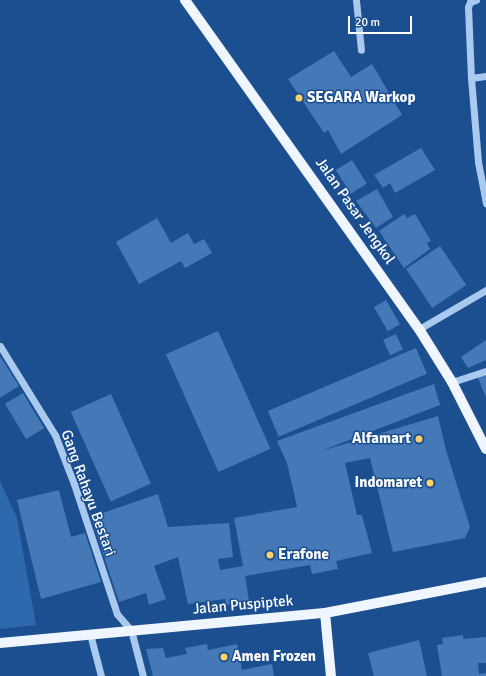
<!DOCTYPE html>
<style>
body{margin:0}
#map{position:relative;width:486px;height:676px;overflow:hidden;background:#1b4f8f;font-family:Signika,sans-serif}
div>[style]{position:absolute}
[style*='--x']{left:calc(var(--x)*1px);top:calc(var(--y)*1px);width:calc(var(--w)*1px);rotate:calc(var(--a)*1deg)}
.green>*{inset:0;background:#2e69ad}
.building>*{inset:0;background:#4478b7;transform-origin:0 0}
.minor>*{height:7px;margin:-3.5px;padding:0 3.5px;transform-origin:3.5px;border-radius:3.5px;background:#a9c9ee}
.major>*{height:10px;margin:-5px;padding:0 5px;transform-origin:5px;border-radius:5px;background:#f0f6ff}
.dots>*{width:11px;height:11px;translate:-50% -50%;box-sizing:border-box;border:2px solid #1b4f8f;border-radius:50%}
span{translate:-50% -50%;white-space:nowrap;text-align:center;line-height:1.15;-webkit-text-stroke:3px #1b4f8f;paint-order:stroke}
.poi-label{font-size:15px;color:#fff;font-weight:700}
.left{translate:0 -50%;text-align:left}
.right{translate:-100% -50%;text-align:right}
.street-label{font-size:15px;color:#fff}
.scale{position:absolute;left:348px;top:16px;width:64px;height:18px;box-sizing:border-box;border:2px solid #fff;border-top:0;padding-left:5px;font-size:12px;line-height:14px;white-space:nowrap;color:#fff;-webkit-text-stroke:3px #1b4f8f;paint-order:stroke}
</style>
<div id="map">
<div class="green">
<i style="clip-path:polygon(0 481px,17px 518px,36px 625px,0 629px)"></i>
</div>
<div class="building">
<i style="clip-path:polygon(334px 51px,351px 77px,372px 64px,402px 115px,341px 154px,328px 130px,324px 133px,288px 79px)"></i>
<i style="clip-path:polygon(421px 148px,435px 170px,395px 193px,390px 183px,383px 188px,374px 175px)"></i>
<i style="left:352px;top:160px;width:28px;height:19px;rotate:58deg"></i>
<i style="clip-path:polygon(377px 189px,393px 217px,376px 228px,356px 201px)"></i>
<i style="clip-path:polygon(404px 214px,407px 218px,415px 214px,431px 241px,427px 243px,430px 249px,404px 268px,379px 231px)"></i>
<i style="clip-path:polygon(157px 218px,171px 243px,188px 233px,194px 244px,204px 239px,212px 253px,185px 268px,181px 261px,139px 284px,116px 242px)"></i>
<i style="left:440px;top:246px;width:47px;height:41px;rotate:56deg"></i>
<i style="left:386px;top:300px;width:28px;height:14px;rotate:60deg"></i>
<i style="left:218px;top:331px;width:129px;height:57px;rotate:66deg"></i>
<i style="left:396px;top:334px;width:17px;height:14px;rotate:66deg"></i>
<i style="clip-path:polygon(486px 340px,486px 360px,468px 368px,461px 357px)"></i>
<i style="left:416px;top:348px;width:28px;height:161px;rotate:67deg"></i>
<i style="clip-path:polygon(0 356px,19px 386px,0 398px)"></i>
<i style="clip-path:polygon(486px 375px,486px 397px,478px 378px)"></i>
<i style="clip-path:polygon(434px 384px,440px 405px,321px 451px,438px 416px,446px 450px,470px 527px,465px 538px,393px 552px,370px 458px,345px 463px,357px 515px,362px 515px,372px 553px,336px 561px,338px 569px,312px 574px,310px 565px,245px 576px,249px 601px,226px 605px,225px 599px,188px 604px,178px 557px,154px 566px,166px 599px,149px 605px,146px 593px,119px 602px,91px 517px,158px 494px,168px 527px,229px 523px,233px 557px,218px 559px,220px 570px,243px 566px,234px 518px,297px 507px,287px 463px,277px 441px)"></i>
<i style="left:23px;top:393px;width:41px;height:21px;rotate:59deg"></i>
<i style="left:111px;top:394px;width:98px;height:44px;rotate:66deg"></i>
<i style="clip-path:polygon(59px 490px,71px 537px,85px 533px,101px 582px,41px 599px,17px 500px)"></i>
<i style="clip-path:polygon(463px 635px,463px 639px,486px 637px,486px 663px,478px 663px,479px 674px,486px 673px,486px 676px,442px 676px,437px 645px,443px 644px,442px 638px)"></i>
<i style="clip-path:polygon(419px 640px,427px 676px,374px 676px,368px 653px)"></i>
<i style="clip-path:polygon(207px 644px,208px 650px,237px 644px,242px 670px,272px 664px,274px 676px,153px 676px,146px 649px,163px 648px,166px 658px,187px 654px,185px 648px)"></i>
</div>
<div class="minor">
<i style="--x:356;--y:0;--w:50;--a:84.3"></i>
<i style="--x:476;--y:0;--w:6;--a:162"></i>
<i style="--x:470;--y:2;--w:5;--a:112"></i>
<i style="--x:468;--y:7;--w:71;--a:87.6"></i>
<i style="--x:471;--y:78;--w:84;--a:85.2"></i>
<i style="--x:478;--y:162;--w:42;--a:79"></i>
<i style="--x:471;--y:78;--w:15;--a:-8"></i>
<i style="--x:419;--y:329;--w:78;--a:-30.2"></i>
<i style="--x:0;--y:346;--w:105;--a:58.3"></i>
<i style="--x:55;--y:435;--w:53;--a:68.8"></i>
<i style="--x:74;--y:484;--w:137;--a:71.7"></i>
<i style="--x:117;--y:614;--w:21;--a:49"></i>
<i style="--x:131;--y:630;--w:48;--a:75.4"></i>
<i style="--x:452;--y:382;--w:36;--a:-18"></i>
<i style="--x:90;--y:634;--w:43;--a:75.3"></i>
</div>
<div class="major">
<i style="--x:185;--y:0;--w:404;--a:54.6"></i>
<i style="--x:419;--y:329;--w:62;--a:58.1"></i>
<i style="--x:452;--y:382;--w:75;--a:63.1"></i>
<i style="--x:325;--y:613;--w:63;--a:84.6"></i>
<i style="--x:0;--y:643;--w:326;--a:-5.3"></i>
<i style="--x:325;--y:613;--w:164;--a:-10.9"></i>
</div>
<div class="dots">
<i style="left:299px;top:98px;background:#ffd166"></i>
<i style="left:419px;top:439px;background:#ffd166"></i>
<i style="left:430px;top:483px;background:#ffd166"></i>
<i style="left:270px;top:555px;background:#ffd166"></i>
<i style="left:224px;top:657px;background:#ffd166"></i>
</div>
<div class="poi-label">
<span class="left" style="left:307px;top:98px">SEGARA Warkop</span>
<span class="right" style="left:411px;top:439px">Alfamart</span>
<span class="right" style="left:422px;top:483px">Indomaret</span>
<span class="left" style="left:278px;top:555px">Erafone</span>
<span class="left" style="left:232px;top:657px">Amen Frozen</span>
</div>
<div class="street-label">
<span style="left:355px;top:211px;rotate:55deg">Jalan Pasar Jengkol</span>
<span style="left:88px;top:493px;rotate:70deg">Gang Rahayu Bestari</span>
<span style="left:243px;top:605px;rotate:-5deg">Jalan Puspiptek</span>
</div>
<div class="scale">20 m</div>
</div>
